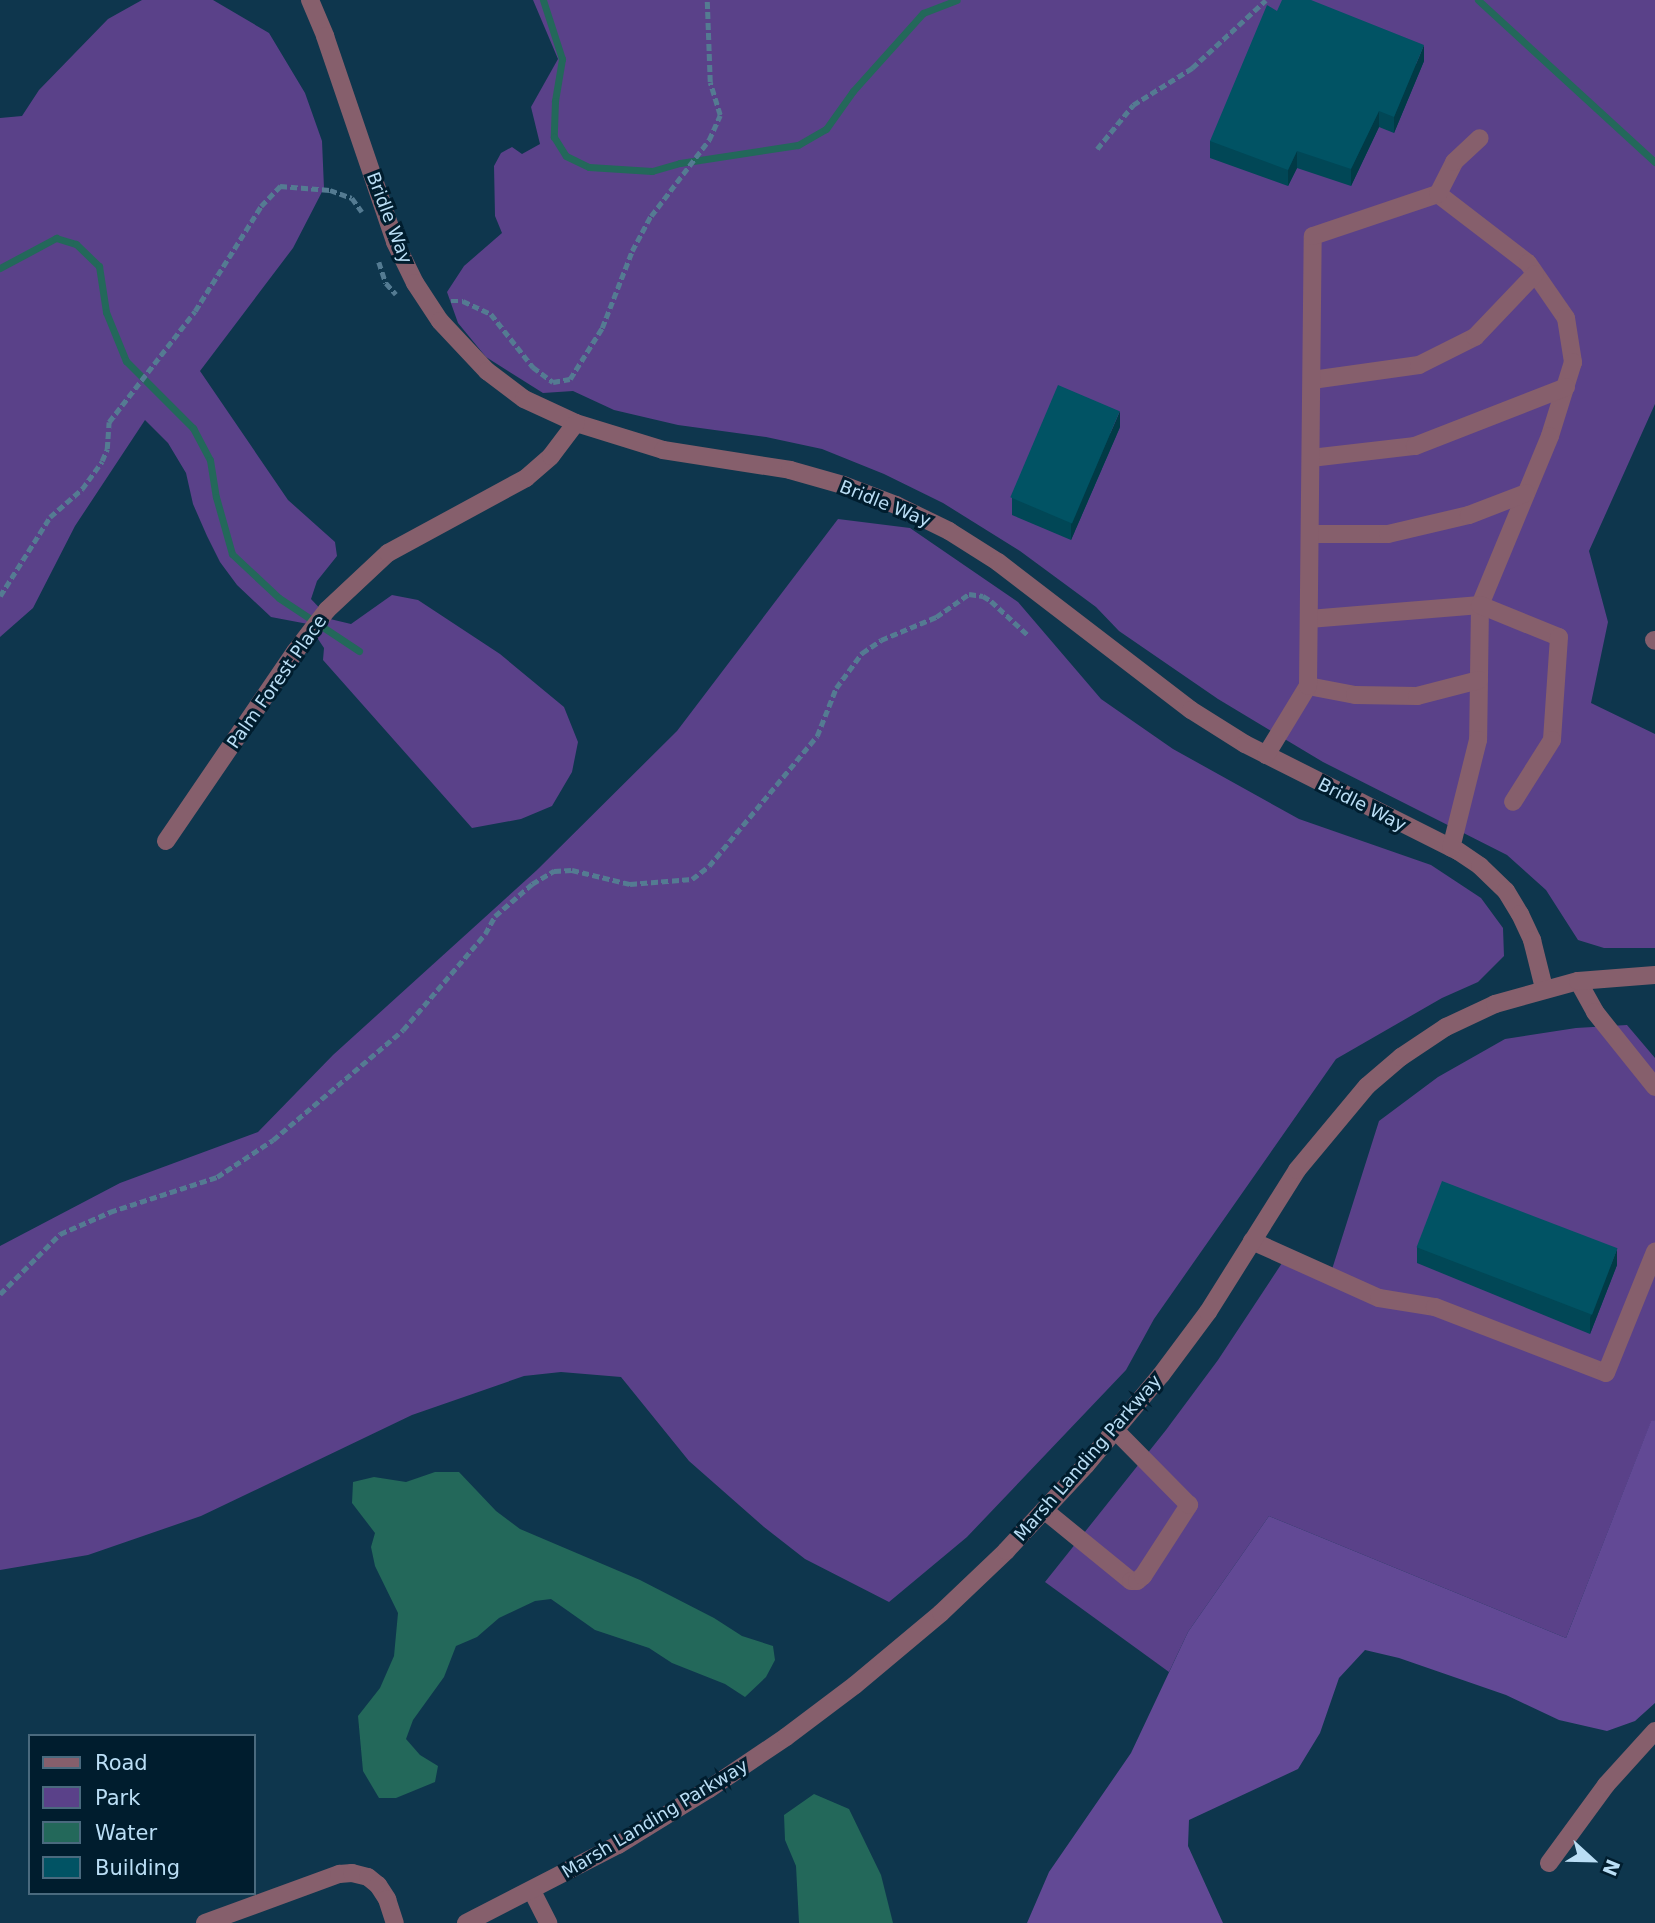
<!DOCTYPE html>
<style>
body{margin:0}
#map{position:relative;width:1655px;height:1923px;overflow:hidden;background:#0e364d;font-family:"DejaVu Sans",sans-serif}
div>[style]{position:absolute}
[style*='--x']{left:calc(var(--x)*1px);top:calc(var(--y)*1px);width:calc(var(--w)*1px);rotate:calc(var(--a)*1deg)}
.green>*{inset:0;background:#5a4189}
.forest>*{inset:0;background:#624995}
.water>*{inset:0;background:#23685a}
.stream>*{height:7px;margin:-3.5px;padding:0 3.5px;transform-origin:3.5px;border-radius:3.5px;background:#23685a}
.path>*{height:4.5px;margin-top:-2.25px;transform-origin:0;background:repeating-linear-gradient(90deg,#547b92 0 7px,transparent 0 10.5px)}
.minor>*{height:18px;margin:-9px;padding:0 9px;transform-origin:9px;border-radius:9px;background:#865f6c}
.wall>*{inset:0;background:#014756}
.shaded-wall>*{inset:0;background:#013a46}
.building>*{inset:0;background:#015364;transform-origin:0 0}
span{translate:-50% -50%;white-space:nowrap;text-align:center;line-height:1.15;-webkit-text-stroke:6px #001d2e;paint-order:stroke}
.street-label{font-size:18px;color:#badef5}
.legend{position:absolute;left:28px;top:1734px;width:228px;height:161px;box-sizing:border-box;background:#001d2e;border:2px solid #4a6a7e;margin:0;padding:9px 12px;list-style:none;font-size:21px;color:#badef5}
.legend li{display:flex;align-items:center;gap:14px;height:35px}
.legend b{width:35px;border:2px solid #4a6a7e}
.north{position:absolute;left:1557px;top:1825px;width:70px;height:70px;-webkit-text-stroke:5px #001d2e;paint-order:stroke;rotate:112deg;font-size:19px;font-weight:700;line-height:28px;text-align:center;color:#badef5}
.north::after{content:'';display:block;margin:auto;width:24px;height:32px;background:#badef5;clip-path:polygon(50% 0,100% 100%,50% 72%,0 100%)}
</style>
<div id="map">
<div class="green">
<i style="clip-path:polygon(142px 0,213px 0,269px 33px,305px 93px,322px 141px,324px 188px,293px 248px,200px 371px,288px 500px,335px 542px,337px 556px,317px 581px,311px 599px,330px 619px,351px 624px,392px 595px,418px 600px,500px 654px,564px 707px,578px 742px,572px 772px,552px 806px,521px 819px,472px 828px,323px 660px,324px 648px,308px 624px,271px 617px,237px 585px,220px 562px,207px 536px,193px 504px,186px 473px,168px 443px,145px 420px,75px 526px,33px 608px,0 637px,0 118px,22px 116px,39px 90px,108px 19px)"></i>
<i style="clip-path:polygon(533px 0,1655px 0,1655px 404px,1589px 551px,1608px 622px,1591px 703px,1655px 734px,1655px 948px,1604px 948px,1578px 940px,1546px 890px,1507px 855px,1323px 762px,1218px 699px,1119px 631px,1096px 607px,1020px 551px,943px 503px,884px 474px,822px 449px,766px 437px,678px 425px,614px 410px,573px 391px,543px 393px,486px 357px,458px 323px,447px 292px,464px 266px,502px 233px,495px 216px,494px 166px,501px 153px,512px 147px,522px 154px,540px 144px,531px 107px,558px 59px)"></i>
<i style="clip-path:polygon(838px 519px,910px 528px,1018px 602px,1101px 699px,1173px 749px,1299px 819px,1431px 865px,1481px 898px,1503px 928px,1504px 956px,1478px 982px,1442px 998px,1336px 1059px,1154px 1319px,1126px 1370px,967px 1537px,889px 1602px,805px 1559px,764px 1527px,689px 1461px,621px 1377px,561px 1372px,524px 1376px,412px 1415px,201px 1516px,88px 1555px,0 1570px,0 1246px,120px 1183px,258px 1132px,333px 1055px,537px 870px,677px 731px)"></i>
<i style="clip-path:polygon(1627px 1025px,1655px 1058px,1655px 1420px,1651px 1422px,1566px 1638px,1269px 1516px,1188px 1632px,1169px 1672px,1045px 1582px,1166px 1430px,1218px 1360px,1282px 1263px,1328px 1282px,1379px 1121px,1438px 1077px,1505px 1039px,1576px 1028px)"></i>
</div>
<div class="forest">
<i style="clip-path:polygon(1655px 1420px,1655px 1703px,1635px 1721px,1607px 1731px,1559px 1720px,1506px 1695px,1399px 1658px,1365px 1650px,1339px 1678px,1320px 1733px,1298px 1769px,1189px 1820px,1188px 1846px,1223px 1923px,1027px 1923px,1049px 1872px,1131px 1753px,1188px 1632px,1269px 1516px,1566px 1638px,1651px 1421px)"></i>
</div>
<div class="water">
<i style="clip-path:polygon(435px 1472px,459px 1472px,496px 1511px,520px 1529px,640px 1580px,714px 1618px,742px 1636px,773px 1646px,775px 1660px,766px 1677px,745px 1697px,725px 1684px,672px 1663px,649px 1648px,595px 1630px,551px 1599px,535px 1601px,499px 1618px,477px 1637px,456px 1646px,444px 1677px,413px 1720px,406px 1739px,420px 1755px,438px 1766px,435px 1782px,396px 1798px,379px 1798px,363px 1771px,358px 1716px,380px 1688px,394px 1656px,398px 1613px,375px 1566px,371px 1547px,375px 1533px,352px 1503px,353px 1482px,374px 1477px,406px 1482px)"></i>
<i style="clip-path:polygon(814px 1794px,849px 1809px,881px 1875px,893px 1923px,799px 1923px,796px 1866px,785px 1840px,784px 1815px)"></i>
</div>
<div class="stream">
<i style="--x:543;--y:0;--w:62;--a:72.1"></i>
<i style="--x:562;--y:59;--w:43;--a:99.5"></i>
<i style="--x:555;--y:101;--w:36;--a:92"></i>
<i style="--x:554;--y:137;--w:22;--a:58"></i>
<i style="--x:566;--y:156;--w:25;--a:26"></i>
<i style="--x:589;--y:167;--w:63;--a:3.6"></i>
<i style="--x:652;--y:171;--w:29;--a:-16"></i>
<i style="--x:680;--y:163;--w:119;--a:-8.7"></i>
<i style="--x:798;--y:145;--w:32;--a:-30"></i>
<i style="--x:826;--y:129;--w:47;--a:-54.6"></i>
<i style="--x:853;--y:91;--w:105;--a:-48.1"></i>
<i style="--x:923;--y:13;--w:36;--a:-21"></i>
<i style="--x:1478;--y:0;--w:240;--a:42.5"></i>
<i style="--x:0;--y:268;--w:64;--a:-28.2"></i>
<i style="--x:56;--y:238;--w:21;--a:17"></i>
<i style="--x:76;--y:244;--w:32;--a:44"></i>
<i style="--x:99;--y:266;--w:47;--a:81.3"></i>
<i style="--x:106;--y:312;--w:53;--a:67.8"></i>
<i style="--x:126;--y:361;--w:95;--a:45"></i>
<i style="--x:193;--y:428;--w:36;--a:62"></i>
<i style="--x:210;--y:460;--w:37;--a:81"></i>
<i style="--x:216;--y:497;--w:59;--a:74.3"></i>
<i style="--x:232;--y:554;--w:64;--a:43.1"></i>
<i style="--x:279;--y:598;--w:96;--a:33.5"></i>
</div>
<div class="path">
<i style="--x:1097;--y:149;--w:57;--a:-50.7"></i>
<i style="--x:1133;--y:105;--w:70;--a:-32.1"></i>
<i style="--x:1192;--y:68;--w:100;--a:-42.6"></i>
<i style="--x:379;--y:262;--w:22;--a:72"></i>
<i style="--x:386;--y:283;--w:15;--a:48"></i>
<i style="--x:451;--y:301;--w:12;--a:0"></i>
<i style="--x:463;--y:301;--w:31;--a:25"></i>
<i style="--x:491;--y:314;--w:68;--a:51.6"></i>
<i style="--x:533;--y:367;--w:25;--a:37"></i>
<i style="--x:553;--y:382;--w:17;--a:-10"></i>
<i style="--x:570;--y:379;--w:60;--a:-57.9"></i>
<i style="--x:602;--y:328;--w:83;--a:-68.7"></i>
<i style="--x:632;--y:251;--w:40;--a:-62"></i>
<i style="--x:651;--y:216;--w:96;--a:-52.7"></i>
<i style="--x:709;--y:140;--w:27;--a:-66"></i>
<i style="--x:720;--y:115;--w:34;--a:-107"></i>
<i style="--x:710;--y:82;--w:82;--a:-92.1"></i>
<i style="--x:0;--y:596;--w:93;--a:-57.7"></i>
<i style="--x:50;--y:517;--w:43;--a:-41.2"></i>
<i style="--x:82;--y:489;--w:34;--a:-54"></i>
<i style="--x:102;--y:461;--w:13;--a:-67"></i>
<i style="--x:107;--y:449;--w:27;--a:-86"></i>
<i style="--x:109;--y:422;--w:140;--a:-52.2"></i>
<i style="--x:195;--y:311;--w:124;--a:-57.8"></i>
<i style="--x:261;--y:206;--w:28;--a:-46"></i>
<i style="--x:280;--y:186;--w:50;--a:4.6"></i>
<i style="--x:330;--y:190;--w:23;--a:20"></i>
<i style="--x:352;--y:198;--w:17;--a:54"></i>
<i style="--x:0;--y:1294;--w:85;--a:-45"></i>
<i style="--x:60;--y:1234;--w:55;--a:-23.7"></i>
<i style="--x:110;--y:1212;--w:113;--a:-18.1"></i>
<i style="--x:217;--y:1177;--w:67;--a:-33.5"></i>
<i style="--x:273;--y:1140;--w:170;--a:-40.2"></i>
<i style="--x:403;--y:1030;--w:126;--a:-49.5"></i>
<i style="--x:485;--y:934;--w:21;--a:-61"></i>
<i style="--x:495;--y:916;--w:49;--a:-40.9"></i>
<i style="--x:532;--y:884;--w:26;--a:-31"></i>
<i style="--x:554;--y:871;--w:18;--a:-3"></i>
<i style="--x:572;--y:870;--w:60;--a:13.6"></i>
<i style="--x:630;--y:884;--w:62;--a:-4.6"></i>
<i style="--x:692;--y:879;--w:21;--a:-37"></i>
<i style="--x:709;--y:866;--w:169;--a:-50.3"></i>
<i style="--x:817;--y:736;--w:52;--a:-68.4"></i>
<i style="--x:836;--y:688;--w:44;--a:-53.4"></i>
<i style="--x:862;--y:653;--w:23;--a:-34"></i>
<i style="--x:881;--y:640;--w:60;--a:-22.7"></i>
<i style="--x:936;--y:617;--w:40;--a:-34.9"></i>
<i style="--x:969;--y:594;--w:14;--a:8"></i>
<i style="--x:983;--y:596;--w:9;--a:32"></i>
<i style="--x:991;--y:601;--w:50;--a:42.6"></i>
</div>
<div class="minor">
<i style="--x:310;--y:0;--w:39;--a:67"></i>
<i style="--x:325;--y:36;--w:218;--a:71.2"></i>
<i style="--x:395;--y:242;--w:46;--a:64"></i>
<i style="--x:415;--y:283;--w:45;--a:56.7"></i>
<i style="--x:440;--y:321;--w:69;--a:46.8"></i>
<i style="--x:487;--y:371;--w:46;--a:37.1"></i>
<i style="--x:524;--y:399;--w:57;--a:24.8"></i>
<i style="--x:576;--y:423;--w:91;--a:17.2"></i>
<i style="--x:663;--y:450;--w:129;--a:8.9"></i>
<i style="--x:790;--y:470;--w:55;--a:15.8"></i>
<i style="--x:843;--y:485;--w:57;--a:20.7"></i>
<i style="--x:896;--y:505;--w:59;--a:26.1"></i>
<i style="--x:949;--y:531;--w:58;--a:32.3"></i>
<i style="--x:998;--y:562;--w:243;--a:37.5"></i>
<i style="--x:1191;--y:710;--w:64;--a:32.2"></i>
<i style="--x:1245;--y:744;--w:238;--a:26.7"></i>
<i style="--x:1458;--y:851;--w:27;--a:34"></i>
<i style="--x:1480;--y:866;--w:36;--a:44"></i>
<i style="--x:1506;--y:891;--w:27;--a:59"></i>
<i style="--x:1520;--y:914;--w:29;--a:65"></i>
<i style="--x:1532;--y:940;--w:49;--a:76"></i>
<i style="--x:1438;--y:194;--w:113;--a:37.5"></i>
<i style="--x:1528;--y:263;--w:67;--a:55.4"></i>
<i style="--x:1566;--y:318;--w:45;--a:81"></i>
<i style="--x:1573;--y:362;--w:77;--a:107.3"></i>
<i style="--x:1550;--y:436;--w:183;--a:112.5"></i>
<i style="--x:1480;--y:605;--w:135;--a:90.8"></i>
<i style="--x:1478;--y:740;--w:111;--a:104"></i>
<i style="--x:1312;--y:380;--w:108;--a:-8"></i>
<i style="--x:1419;--y:365;--w:63;--a:-26.6"></i>
<i style="--x:1475;--y:337;--w:87;--a:-46.4"></i>
<i style="--x:1311;--y:458;--w:105;--a:-6.6"></i>
<i style="--x:1415;--y:446;--w:162;--a:-21.3"></i>
<i style="--x:1310;--y:534;--w:78;--a:0"></i>
<i style="--x:1388;--y:534;--w:83;--a:-13.2"></i>
<i style="--x:1469;--y:515;--w:61;--a:-21.1"></i>
<i style="--x:1309;--y:619;--w:172;--a:-4.7"></i>
<i style="--x:1480;--y:605;--w:85;--a:22.1"></i>
<i style="--x:1559;--y:637;--w:103;--a:93.9"></i>
<i style="--x:1552;--y:740;--w:73;--a:122.2"></i>
<i style="--x:1654;--y:640;--w:1;--a:45"></i>
<i style="--x:1308;--y:686;--w:48;--a:10.8"></i>
<i style="--x:1355;--y:695;--w:62;--a:0.9"></i>
<i style="--x:1417;--y:696;--w:64;--a:-14.5"></i>
<i style="--x:1266;--y:755;--w:81;--a:-58.7"></i>
<i style="--x:1308;--y:686;--w:450;--a:-89.4"></i>
<i style="--x:1313;--y:236;--w:132;--a:-18.6"></i>
<i style="--x:1438;--y:194;--w:36;--a:-63"></i>
<i style="--x:1454;--y:162;--w:35;--a:-43"></i>
<i style="--x:166;--y:841;--w:229;--a:-55.7"></i>
<i style="--x:295;--y:652;--w:53;--a:-52.7"></i>
<i style="--x:327;--y:610;--w:83;--a:-43.1"></i>
<i style="--x:388;--y:553;--w:157;--a:-28.5"></i>
<i style="--x:526;--y:478;--w:33;--a:-41"></i>
<i style="--x:551;--y:456;--w:41;--a:-52.9"></i>
<i style="--x:1578;--y:981;--w:35;--a:61"></i>
<i style="--x:1595;--y:1012;--w:96;--a:51.3"></i>
<i style="--x:1252;--y:1241;--w:139;--a:24.2"></i>
<i style="--x:1379;--y:1298;--w:57;--a:9.1"></i>
<i style="--x:1435;--y:1307;--w:183;--a:21.1"></i>
<i style="--x:1606;--y:1373;--w:131;--a:-68"></i>
<i style="--x:1044;--y:1510;--w:112;--a:39.2"></i>
<i style="--x:1131;--y:1581;--w:6;--a:0"></i>
<i style="--x:1137;--y:1581;--w:8;--a:-40"></i>
<i style="--x:1143;--y:1576;--w:85;--a:-57.1"></i>
<i style="--x:1189;--y:1505;--w:105;--a:-134.6"></i>
<i style="--x:1549;--y:1863;--w:97;--a:-53.8"></i>
<i style="--x:1606;--y:1785;--w:73;--a:-47.8"></i>
<i style="--x:532;--y:1891;--w:36;--a:63"></i>
<i style="--x:205;--y:1923;--w:143;--a:-20.1"></i>
<i style="--x:339;--y:1874;--w:13;--a:-4"></i>
<i style="--x:352;--y:1873;--w:16;--a:14"></i>
<i style="--x:368;--y:1877;--w:13;--a:39"></i>
<i style="--x:378;--y:1885;--w:17;--a:57"></i>
<i style="--x:387;--y:1899;--w:25;--a:72"></i>
<i style="--x:466;--y:1923;--w:171;--a:-27.2"></i>
<i style="--x:618;--y:1845;--w:107;--a:-31.6"></i>
<i style="--x:709;--y:1789;--w:93;--a:-34"></i>
<i style="--x:786;--y:1737;--w:86;--a:-37"></i>
<i style="--x:855;--y:1685;--w:112;--a:-39.9"></i>
<i style="--x:941;--y:1613;--w:90;--a:-43.6"></i>
<i style="--x:1006;--y:1551;--w:117;--a:-47.1"></i>
<i style="--x:1086;--y:1465;--w:117;--a:-50.2"></i>
<i style="--x:1161;--y:1375;--w:79;--a:-53.3"></i>
<i style="--x:1208;--y:1312;--w:168;--a:-57.9"></i>
<i style="--x:1297;--y:1170;--w:109;--a:-50.2"></i>
<i style="--x:1367;--y:1086;--w:45;--a:-40.5"></i>
<i style="--x:1401;--y:1057;--w:54;--a:-33.7"></i>
<i style="--x:1446;--y:1027;--w:54;--a:-25.1"></i>
<i style="--x:1495;--y:1004;--w:86;--a:-15.5"></i>
<i style="--x:1578;--y:981;--w:77;--a:-4.5"></i>
</div>
<div class="wall">
<i style="clip-path:polygon(1424px 61px,1394px 133px,1379px 127px,1351px 186px,1297px 168px,1288px 186px,1210px 158px,1210px 141px)"></i>
<i style="clip-path:polygon(1120px 427px,1071px 540px,1012px 515px,1012px 498px)"></i>
<i style="clip-path:polygon(1417px 1247px,1617px 1265px,1590px 1334px,1417px 1263px)"></i>
</div>
<div class="shaded-wall">
<i style="clip-path:polygon(1424px 45px,1424px 61px,1394px 133px,1394px 117px)"></i>
<i style="clip-path:polygon(1379px 111px,1379px 127px,1351px 186px,1351px 169px)"></i>
<i style="clip-path:polygon(1297px 151px,1297px 168px,1288px 186px,1288px 170px)"></i>
<i style="clip-path:polygon(1120px 411px,1120px 427px,1071px 540px,1071px 524px)"></i>
<i style="clip-path:polygon(1617px 1249px,1617px 1265px,1590px 1334px,1590px 1318px)"></i>
</div>
<div class="building">
<i style="clip-path:polygon(1282px 0,1311px 0,1424px 45px,1394px 117px,1379px 111px,1351px 169px,1297px 151px,1288px 170px,1210px 141px,1267px 5px,1277px 11px)"></i>
<i style="left:1058px;top:385px;width:67px;height:122px;rotate:23deg"></i>
<i style="left:1442px;top:1181px;width:188px;height:71px;rotate:21deg"></i>
</div>
<div class="street-label">
<span style="left:389px;top:218px;rotate:69deg">Bridle Way</span>
<span style="left:885px;top:504px;rotate:22deg">Bridle Way</span>
<span style="left:277px;top:682px;rotate:-55deg">Palm Forest Place</span>
<span style="left:1362px;top:805px;rotate:27deg">Bridle Way</span>
<span style="left:1088px;top:1458px;rotate:-49deg">Marsh Landing Parkway</span>
<span style="left:655px;top:1819px;rotate:-31deg">Marsh Landing Parkway</span>
</div>
<ul class="legend">
<li><b style="height:9px;background:#865f6c"></b>Road</li>
<li><b style="height:19px;background:#5a4189"></b>Park</li>
<li><b style="height:19px;background:#23685a"></b>Water</li>
<li><b style="height:19px;background:#015364"></b>Building</li>
</ul>
<div class="north">N</div>
</div>
